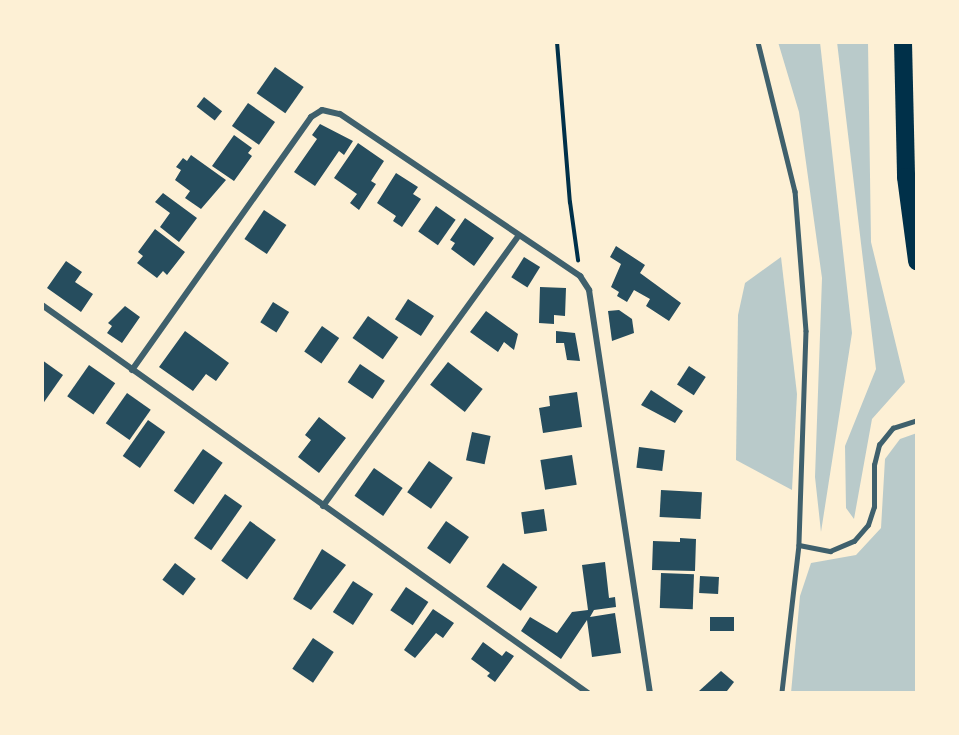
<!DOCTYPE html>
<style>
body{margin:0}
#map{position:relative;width:959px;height:735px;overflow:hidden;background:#fdf0d5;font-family:Cabin,sans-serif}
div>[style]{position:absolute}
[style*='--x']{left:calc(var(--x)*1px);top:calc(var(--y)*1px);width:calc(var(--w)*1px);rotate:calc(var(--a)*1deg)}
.green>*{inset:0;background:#b9caca}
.building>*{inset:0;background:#264d5e;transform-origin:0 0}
.path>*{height:4px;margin:-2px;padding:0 2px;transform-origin:2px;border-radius:2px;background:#003049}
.service>*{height:4.5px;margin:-2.25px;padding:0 2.25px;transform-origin:2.25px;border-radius:2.25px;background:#3f606c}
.minor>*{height:6px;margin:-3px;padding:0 3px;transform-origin:3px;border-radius:3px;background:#3f606c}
.motorway>*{height:18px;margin:-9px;padding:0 9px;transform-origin:9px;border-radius:9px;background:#003049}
span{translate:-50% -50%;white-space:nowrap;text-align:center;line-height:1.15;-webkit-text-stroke:4.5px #fdf0d5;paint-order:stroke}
.frame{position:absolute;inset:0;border:44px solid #fdf0d5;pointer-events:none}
</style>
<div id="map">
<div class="green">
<i style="clip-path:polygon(778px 42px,820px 42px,852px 333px,821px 532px,815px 477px,822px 278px,799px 112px)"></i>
<i style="clip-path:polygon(837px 42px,868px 42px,871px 242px,905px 382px,872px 419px,854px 519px,846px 508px,845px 446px,876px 369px)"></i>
<i style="clip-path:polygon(781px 257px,797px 394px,792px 490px,736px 460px,738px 315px,745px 283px)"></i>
<i style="clip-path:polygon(917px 433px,917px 693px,791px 693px,800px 596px,811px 563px,856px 555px,881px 528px,885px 459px,900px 439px)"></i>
</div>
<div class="building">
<i style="left:275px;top:67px;width:35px;height:32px;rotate:35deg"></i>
<i style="left:204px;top:97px;width:23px;height:12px;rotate:38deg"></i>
<i style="left:248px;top:103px;width:33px;height:28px;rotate:35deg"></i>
<i style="clip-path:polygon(320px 124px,353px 141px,344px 155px,339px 151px,315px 186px,294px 172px,317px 139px,312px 135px)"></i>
<i style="clip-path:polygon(234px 135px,252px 148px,248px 153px,252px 156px,234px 181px,212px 166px)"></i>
<i style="clip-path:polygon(358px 143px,384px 161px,371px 181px,376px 184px,359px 210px,350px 203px,357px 194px,334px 178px)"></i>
<i style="clip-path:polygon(191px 155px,226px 180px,201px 209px,185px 198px,190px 191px,175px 180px,181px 170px,176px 167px,183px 158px,187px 161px)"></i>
<i style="clip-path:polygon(396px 173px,418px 187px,413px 194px,421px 199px,402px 227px,393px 221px,396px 216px,377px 203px)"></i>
<i style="clip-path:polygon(163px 193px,197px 218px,179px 242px,160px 227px,170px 213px,155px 202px)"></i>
<i style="left:436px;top:206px;width:24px;height:31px;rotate:35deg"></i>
<i style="left:264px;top:210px;width:27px;height:35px;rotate:34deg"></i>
<i style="clip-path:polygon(465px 218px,494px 238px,474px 266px,451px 249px,455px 243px,450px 240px)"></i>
<i style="clip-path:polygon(155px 229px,185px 252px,167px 275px,163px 271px,157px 278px,137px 263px,143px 256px,138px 252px)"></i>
<i style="clip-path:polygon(616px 246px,645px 265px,640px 273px,681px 303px,669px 321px,646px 306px,650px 299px,634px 290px,627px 302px,617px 296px,619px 292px,611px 287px,621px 264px,610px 257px)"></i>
<i style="left:524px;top:257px;width:19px;height:24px;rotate:32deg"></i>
<i style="clip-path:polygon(66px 261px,82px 272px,75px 282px,93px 294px,81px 312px,47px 288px)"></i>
<i style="clip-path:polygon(540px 287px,566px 288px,565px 316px,554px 315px,554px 324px,539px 323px)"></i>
<i style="left:408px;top:299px;width:31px;height:24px;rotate:33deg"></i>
<i style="left:273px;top:302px;width:19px;height:24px;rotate:32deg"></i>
<i style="clip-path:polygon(125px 306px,140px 317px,122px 343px,107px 333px,112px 326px,108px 323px)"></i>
<i style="clip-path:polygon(619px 310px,632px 319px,634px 333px,612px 341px,608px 311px)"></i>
<i style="clip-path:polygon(486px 311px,518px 334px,514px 350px,504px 342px,498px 352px,470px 332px)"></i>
<i style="left:368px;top:316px;width:37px;height:27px;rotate:35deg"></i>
<i style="left:322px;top:326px;width:21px;height:31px;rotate:35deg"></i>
<i style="clip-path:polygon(185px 331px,229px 363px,216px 381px,206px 374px,193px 391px,159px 367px)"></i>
<i style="clip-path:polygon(556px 331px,575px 333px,580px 361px,567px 360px,564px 343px,556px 343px)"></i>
<i style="clip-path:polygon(42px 360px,63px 375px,42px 405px)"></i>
<i style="left:448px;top:362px;width:44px;height:29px;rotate:38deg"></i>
<i style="left:360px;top:364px;width:30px;height:22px;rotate:34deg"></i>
<i style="left:89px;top:365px;width:32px;height:38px;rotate:35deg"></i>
<i style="left:689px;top:366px;width:20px;height:22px;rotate:33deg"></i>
<i style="clip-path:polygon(651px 390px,683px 411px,675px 423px,641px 405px)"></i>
<i style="clip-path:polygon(577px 392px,582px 427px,543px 433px,539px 408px,550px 406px,549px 396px)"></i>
<i style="left:127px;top:393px;width:29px;height:37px;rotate:35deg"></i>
<i style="clip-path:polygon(319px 417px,346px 438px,319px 473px,298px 457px,311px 440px,305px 435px)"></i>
<i style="left:148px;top:420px;width:21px;height:44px;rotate:35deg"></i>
<i style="left:472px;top:432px;width:19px;height:29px;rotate:12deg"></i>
<i style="left:639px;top:447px;width:26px;height:21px;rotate:7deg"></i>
<i style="left:203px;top:449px;width:24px;height:51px;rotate:35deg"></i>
<i style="left:572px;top:455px;width:30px;height:32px;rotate:81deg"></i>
<i style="left:429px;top:461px;width:29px;height:38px;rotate:35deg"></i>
<i style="left:374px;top:468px;width:35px;height:34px;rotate:35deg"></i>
<i style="left:661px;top:490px;width:41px;height:27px;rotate:3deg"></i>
<i style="left:225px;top:494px;width:21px;height:54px;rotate:35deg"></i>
<i style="left:544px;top:509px;width:22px;height:23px;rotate:82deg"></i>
<i style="left:250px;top:521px;width:32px;height:49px;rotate:36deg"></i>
<i style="left:446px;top:521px;width:28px;height:33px;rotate:35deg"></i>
<i style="clip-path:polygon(680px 538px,696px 539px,695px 571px,652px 570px,653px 541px,680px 542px)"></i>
<i style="clip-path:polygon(322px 549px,346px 565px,311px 610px,293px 599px)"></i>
<i style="clip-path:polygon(605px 562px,609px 598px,615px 597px,616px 607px,594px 610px,590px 617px,615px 613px,621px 653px,592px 657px,587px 620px,561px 659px,521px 631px,530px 617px,557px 633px,572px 612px,588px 610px,582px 565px)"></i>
<i style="left:175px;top:563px;width:26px;height:21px;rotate:37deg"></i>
<i style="left:503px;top:563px;width:42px;height:29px;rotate:35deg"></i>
<i style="left:661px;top:573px;width:33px;height:35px;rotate:2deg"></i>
<i style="left:700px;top:576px;width:19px;height:17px;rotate:3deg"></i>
<i style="left:353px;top:581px;width:24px;height:37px;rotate:33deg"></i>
<i style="left:406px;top:587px;width:27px;height:28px;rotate:34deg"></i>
<i style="clip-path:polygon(433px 609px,454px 623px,443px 638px,436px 633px,415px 658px,404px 650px)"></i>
<i style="left:734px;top:617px;width:14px;height:24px;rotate:90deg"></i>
<i style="left:313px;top:638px;width:25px;height:37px;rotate:34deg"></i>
<i style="clip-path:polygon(483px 642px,502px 656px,506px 651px,514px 656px,495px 682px,487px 676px,490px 673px,471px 659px)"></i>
<i style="clip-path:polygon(721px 671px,734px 682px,727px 691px,699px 691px)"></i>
</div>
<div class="path">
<i style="--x:557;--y:42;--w:161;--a:85.4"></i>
<i style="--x:570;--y:202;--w:59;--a:82.1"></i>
</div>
<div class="service">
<i style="--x:758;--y:42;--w:154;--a:76.1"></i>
<i style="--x:795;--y:191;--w:140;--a:85.5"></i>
<i style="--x:806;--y:331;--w:214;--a:91.9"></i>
<i style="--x:799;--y:545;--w:149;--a:96.6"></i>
<i style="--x:799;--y:545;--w:32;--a:11"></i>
<i style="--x:830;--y:551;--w:26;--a:-23"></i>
<i style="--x:854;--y:541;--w:21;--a:-49"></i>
<i style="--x:868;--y:525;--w:19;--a:-72"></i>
<i style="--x:874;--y:507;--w:42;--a:-90"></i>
<i style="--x:874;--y:465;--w:21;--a:-76"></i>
<i style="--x:879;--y:445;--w:22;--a:-51"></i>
<i style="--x:893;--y:428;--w:25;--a:-18"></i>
</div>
<div class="minor">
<i style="--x:42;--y:305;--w:670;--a:35.4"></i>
<i style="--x:132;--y:370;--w:310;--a:-54.7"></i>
<i style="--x:311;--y:117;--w:13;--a:-32"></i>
<i style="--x:322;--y:110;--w:18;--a:13"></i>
<i style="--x:340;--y:114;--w:290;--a:34"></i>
<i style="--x:580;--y:276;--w:17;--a:57"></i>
<i style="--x:589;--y:290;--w:408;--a:81.4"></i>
<i style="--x:323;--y:506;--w:332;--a:-54.1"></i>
</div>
<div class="motorway">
<i style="--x:903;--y:42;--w:135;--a:88.7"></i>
<i style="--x:906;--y:177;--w:85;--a:82.5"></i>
</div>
<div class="frame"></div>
</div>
